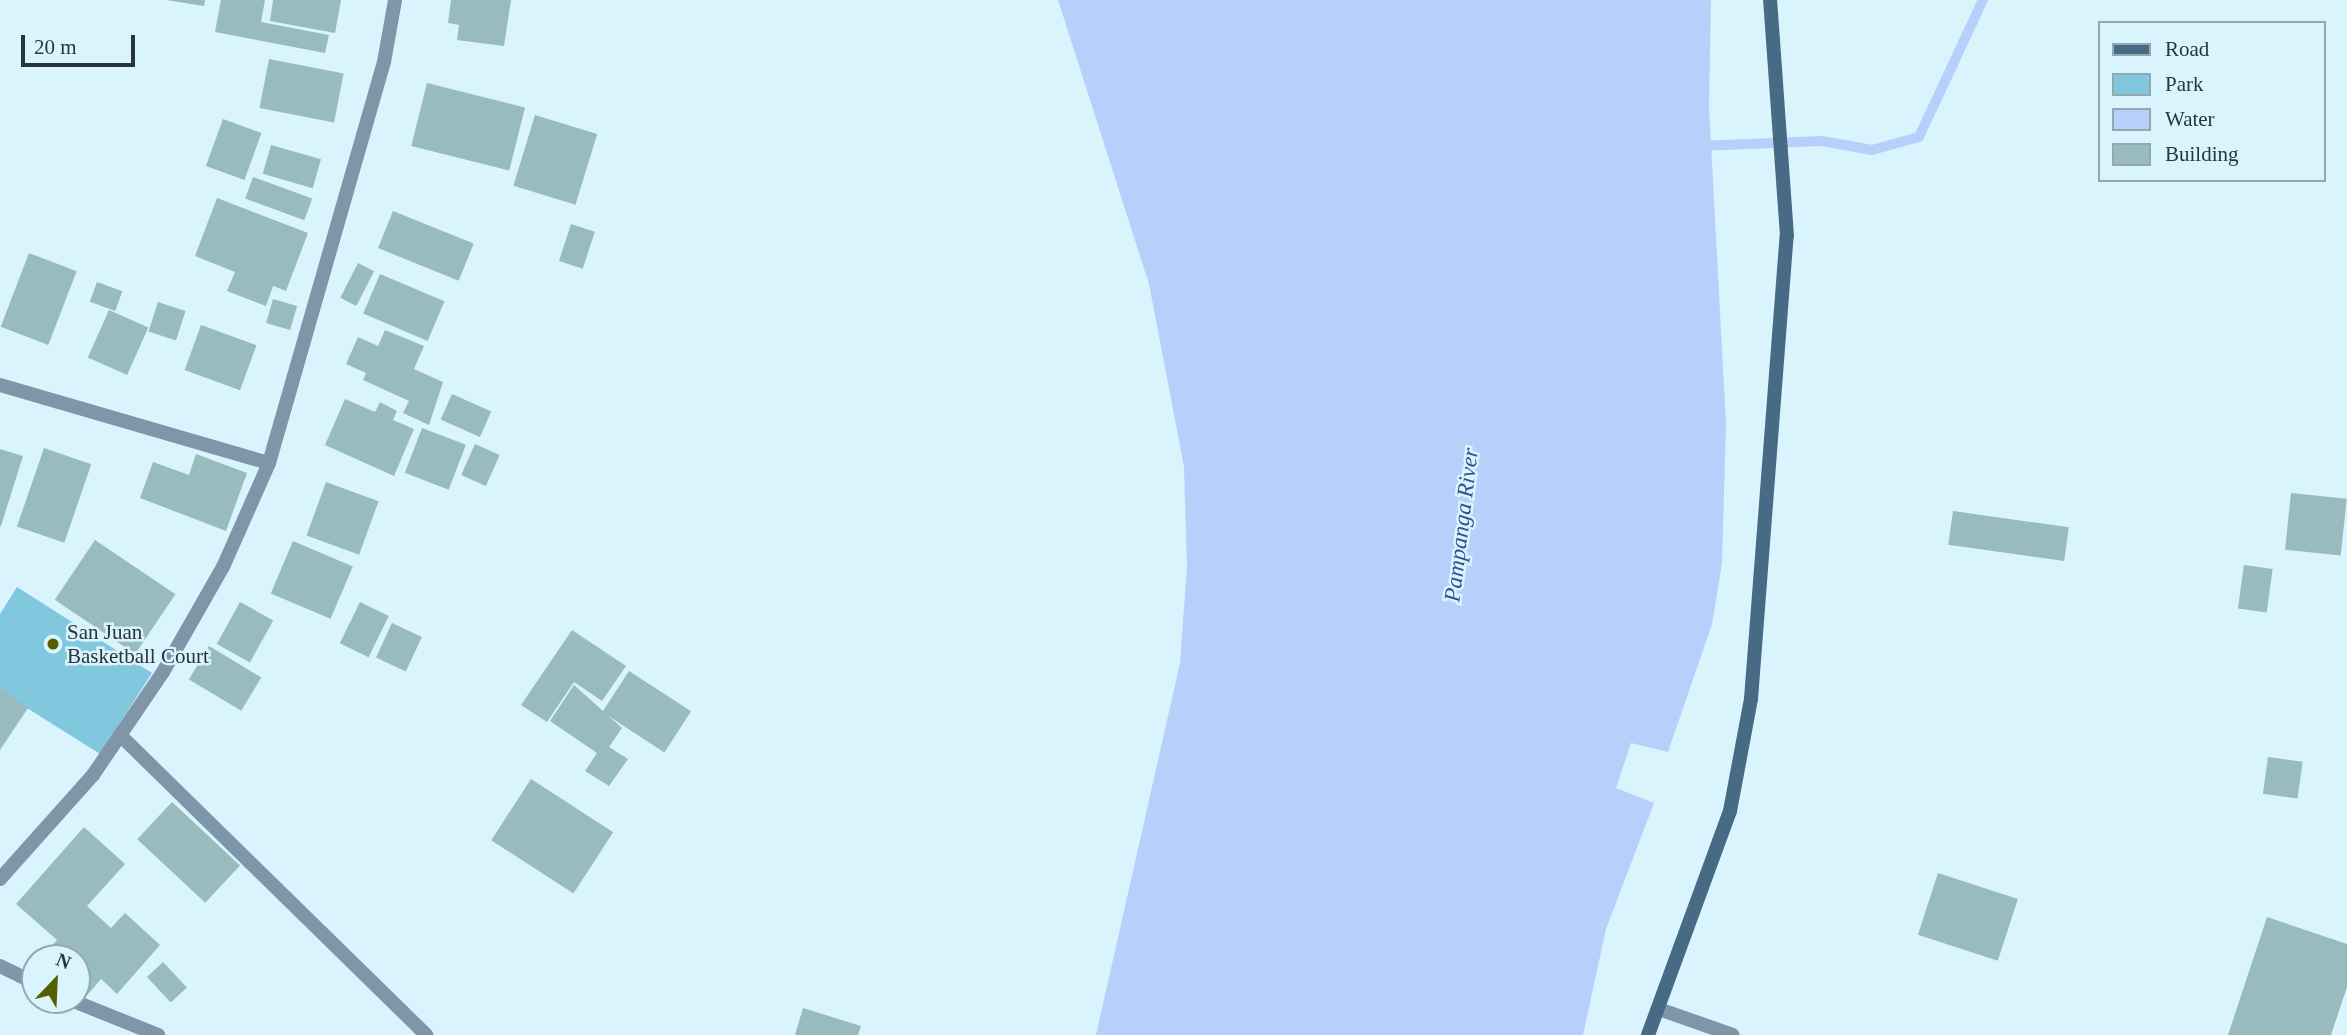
<!DOCTYPE html>
<style>
body{margin:0}
#map{position:relative;width:2347px;height:1035px;overflow:hidden;background:#daf4fe;font-family:Georgia,serif}
div>[style]{position:absolute}
[style*='--x']{left:calc(var(--x)*1px);top:calc(var(--y)*1px);width:calc(var(--w)*1px);rotate:calc(var(--a)*1deg)}
.green>*{inset:0;background:#81c8df}
.water>*{inset:0;background:#b6cffb}
.stream>*{height:10px;margin:-5px;padding:0 5px;transform-origin:5px;border-radius:5px;background:#b6cffb}
.building>*{inset:0;background:#98bbbd;transform-origin:0 0}
.minor>*{height:14px;margin:-7px;padding:0 7px;transform-origin:7px;border-radius:7px;background:#7e96a8}
.tertiary>*{height:14px;margin:-7px;padding:0 7px;transform-origin:7px;border-radius:7px;background:#7e96a8}
.secondary>*{height:14px;margin:-7px;padding:0 7px;transform-origin:7px;border-radius:7px;background:#486b85}
.dots>*{width:19px;height:19px;translate:-50% -50%;box-sizing:border-box;border:4px solid #daf4fe;border-radius:50%}
span{translate:-50% -50%;white-space:nowrap;text-align:center;line-height:1.15;-webkit-text-stroke:5px #daf4fe;paint-order:stroke}
.poi-label{font-size:21px;color:#283539}
.left{translate:0 -50%;text-align:left}
.water-label{font-size:23px;color:#2f5294;font-style:italic}
.legend{position:absolute;left:2098px;top:21px;width:228px;height:161px;box-sizing:border-box;background:#daf4fe;border:2px solid #93a8af;margin:0;padding:9px 12px;list-style:none;font-size:21px;color:#283539}
.legend li{display:flex;align-items:center;gap:14px;height:35px}
.legend b{width:35px;border:2px solid #93a8af}
.north{position:absolute;left:21px;top:944px;width:70px;height:70px;box-sizing:border-box;background:#daf4fe;border:2px solid #93a8af;border-radius:50%;rotate:23deg;font-size:19px;font-weight:700;line-height:28px;text-align:center;color:#283539}
.north::after{content:'';display:block;margin:auto;width:24px;height:32px;background:#546000;clip-path:polygon(50% 0,100% 100%,50% 72%,0 100%)}
.scale{position:absolute;left:21px;top:35px;width:114px;height:32px;box-sizing:border-box;border:4px solid #283539;border-top:0;padding-left:9px;font-size:21px;line-height:24px;white-space:nowrap;color:#283539;-webkit-text-stroke:5px #daf4fe;paint-order:stroke}
</style>
<div id="map">
<div class="green">
<i style="clip-path:polygon(17px 587px,152px 673px,100px 754px,0 691px,0 614px)"></i>
</div>
<div class="water">
<i style="clip-path:polygon(1058px 0,1711px 0,1709px 106px,1726px 424px,1722px 563px,1712px 624px,1668px 752px,1631px 743px,1616px 788px,1654px 803px,1606px 929px,1583px 1035px,1096px 1035px,1180px 663px,1187px 567px,1184px 467px,1149px 284px)"></i>
</div>
<div class="stream">
<i style="--x:1699;--y:146;--w:123;--a:-2.3"></i>
<i style="--x:1822;--y:141;--w:51;--a:10.2"></i>
<i style="--x:1872;--y:150;--w:49;--a:-15.5"></i>
<i style="--x:1919;--y:137;--w:151;--a:-65"></i>
</div>
<div class="building">
<i style="clip-path:polygon(166px 0,205px 0,204px 6px)"></i>
<i style="clip-path:polygon(221px 0,265px 0,261px 22px,329px 35px,325px 53px,215px 32px)"></i>
<i style="clip-path:polygon(273px 0,341px 0,335px 33px,270px 21px)"></i>
<i style="clip-path:polygon(451px 0,511px 0,504px 46px,457px 40px,459px 25px,448px 23px)"></i>
<i style="left:269px;top:59px;width:76px;height:50px;rotate:11deg"></i>
<i style="left:427px;top:83px;width:101px;height:65px;rotate:14deg"></i>
<i style="left:535px;top:115px;width:65px;height:74px;rotate:17deg"></i>
<i style="left:223px;top:119px;width:41px;height:50px;rotate:20deg"></i>
<i style="left:271px;top:145px;width:52px;height:30px;rotate:16deg"></i>
<i style="left:253px;top:177px;width:63px;height:23px;rotate:20deg"></i>
<i style="clip-path:polygon(217px 198px,308px 233px,286px 291px,273px 286px,266px 306px,227px 291px,235px 272px,195px 256px)"></i>
<i style="left:393px;top:211px;width:87px;height:40px;rotate:22deg"></i>
<i style="left:571px;top:224px;width:25px;height:39px;rotate:18deg"></i>
<i style="left:29px;top:253px;width:51px;height:79px;rotate:21deg"></i>
<i style="left:358px;top:263px;width:18px;height:39px;rotate:27deg"></i>
<i style="left:380px;top:274px;width:70px;height:43px;rotate:23deg"></i>
<i style="left:97px;top:282px;width:27px;height:21px;rotate:20deg"></i>
<i style="left:273px;top:299px;width:25px;height:25px;rotate:16deg"></i>
<i style="left:158px;top:302px;width:29px;height:31px;rotate:18deg"></i>
<i style="left:109px;top:310px;width:43px;height:52px;rotate:24deg"></i>
<i style="left:201px;top:325px;width:59px;height:48px;rotate:20deg"></i>
<i style="clip-path:polygon(385px 330px,424px 346px,414px 369px,443px 382px,429px 425px,403px 413px,409px 401px,363px 380px,366px 373px,346px 364px,358px 337px,378px 346px)"></i>
<i style="left:452px;top:394px;width:43px;height:28px;rotate:24deg"></i>
<i style="clip-path:polygon(345px 399px,375px 412px,380px 402px,397px 411px,393px 420px,414px 429px,394px 476px,325px 445px)"></i>
<i style="left:422px;top:428px;width:47px;height:48px;rotate:21deg"></i>
<i style="left:475px;top:444px;width:27px;height:34px;rotate:24deg"></i>
<i style="left:44px;top:448px;width:50px;height:83px;rotate:19deg"></i>
<i style="clip-path:polygon(0 449px,23px 456px,1px 526px,0 526px)"></i>
<i style="clip-path:polygon(196px 454px,247px 473px,226px 531px,140px 498px,153px 462px,189px 475px)"></i>
<i style="left:326px;top:482px;width:56px;height:57px;rotate:20deg"></i>
<i style="left:2291px;top:493px;width:56px;height:57px;rotate:6deg"></i>
<i style="left:1953px;top:511px;width:117px;height:34px;rotate:8deg"></i>
<i style="left:95px;top:540px;width:97px;height:72px;rotate:34deg"></i>
<i style="left:293px;top:541px;width:65px;height:57px;rotate:23deg"></i>
<i style="left:2244px;top:565px;width:29px;height:44px;rotate:8deg"></i>
<i style="left:240px;top:602px;width:38px;height:48px;rotate:29deg"></i>
<i style="left:360px;top:602px;width:32px;height:46px;rotate:26deg"></i>
<i style="left:392px;top:623px;width:33px;height:38px;rotate:25deg"></i>
<i style="clip-path:polygon(572px 630px,626px 666px,602px 701px,574px 682px,547px 722px,521px 705px)"></i>
<i style="left:209px;top:646px;width:61px;height:39px;rotate:31deg"></i>
<i style="left:629px;top:671px;width:74px;height:49px;rotate:33deg"></i>
<i style="clip-path:polygon(574px 685px,622px 728px,609px 747px,628px 759px,609px 786px,585px 771px,597px 753px,550px 721px)"></i>
<i style="clip-path:polygon(0 688px,28px 708px,0 750px)"></i>
<i style="left:2268px;top:757px;width:35px;height:37px;rotate:8deg"></i>
<i style="left:531px;top:779px;width:98px;height:73px;rotate:33deg"></i>
<i style="left:172px;top:802px;width:93px;height:51px;rotate:43deg"></i>
<i style="clip-path:polygon(84px 827px,125px 864px,87px 906px,111px 928px,125px 913px,160px 945px,117px 994px,101px 979px,82px 1001px,77px 958px,40px 958px,57px 940px,16px 904px)"></i>
<i style="left:1938px;top:873px;width:84px;height:65px;rotate:18deg"></i>
<i style="clip-path:polygon(2267px 917px,2347px 944px,2347px 987px,2331px 1035px,2228px 1035px)"></i>
<i style="left:163px;top:962px;width:35px;height:22px;rotate:47deg"></i>
<i style="clip-path:polygon(803px 1008px,861px 1026px,858px 1035px,795px 1035px)"></i>
</div>
<div class="minor">
<i style="--x:120;--y:735;--w:429;--a:44.4"></i>
<i style="--x:0;--y:966;--w:39;--a:26"></i>
<i style="--x:71;--y:1000;--w:94;--a:21.9"></i>
<i style="--x:1659;--y:1009;--w:78;--a:19.4"></i>
</div>
<div class="tertiary">
<i style="--x:0;--y:385;--w:280;--a:16.2"></i>
<i style="--x:269;--y:463;--w:417;--a:-74"></i>
<i style="--x:384;--y:62;--w:63;--a:-79.9"></i>
<i style="--x:0;--y:879;--w:140;--a:-48.2"></i>
<i style="--x:93;--y:775;--w:125;--a:-55.8"></i>
<i style="--x:163;--y:672;--w:121;--a:-60.3"></i>
<i style="--x:223;--y:567;--w:114;--a:-66.1"></i>
</div>
<div class="secondary">
<i style="--x:1648;--y:1035;--w:239;--a:-69.9"></i>
<i style="--x:1730;--y:811;--w:114;--a:-79.4"></i>
<i style="--x:1751;--y:699;--w:464;--a:-85.6"></i>
<i style="--x:1787;--y:236;--w:237;--a:-94.1"></i>
</div>
<div class="dots">
<i style="left:53px;top:644px;background:#546000"></i>
</div>
<div class="poi-label">
<span class="left" style="left:67px;top:644px">San Juan<br>Basketball Court</span>
</div>
<div class="water-label">
<span style="left:1462px;top:525px;rotate:-83deg">Pampanga River</span>
</div>
<ul class="legend">
<li><b style="height:9px;background:#486b85"></b>Road</li>
<li><b style="height:19px;background:#81c8df"></b>Park</li>
<li><b style="height:19px;background:#b6cffb"></b>Water</li>
<li><b style="height:19px;background:#98bbbd"></b>Building</li>
</ul>
<div class="north">N</div>
<div class="scale">20 m</div>
</div>
